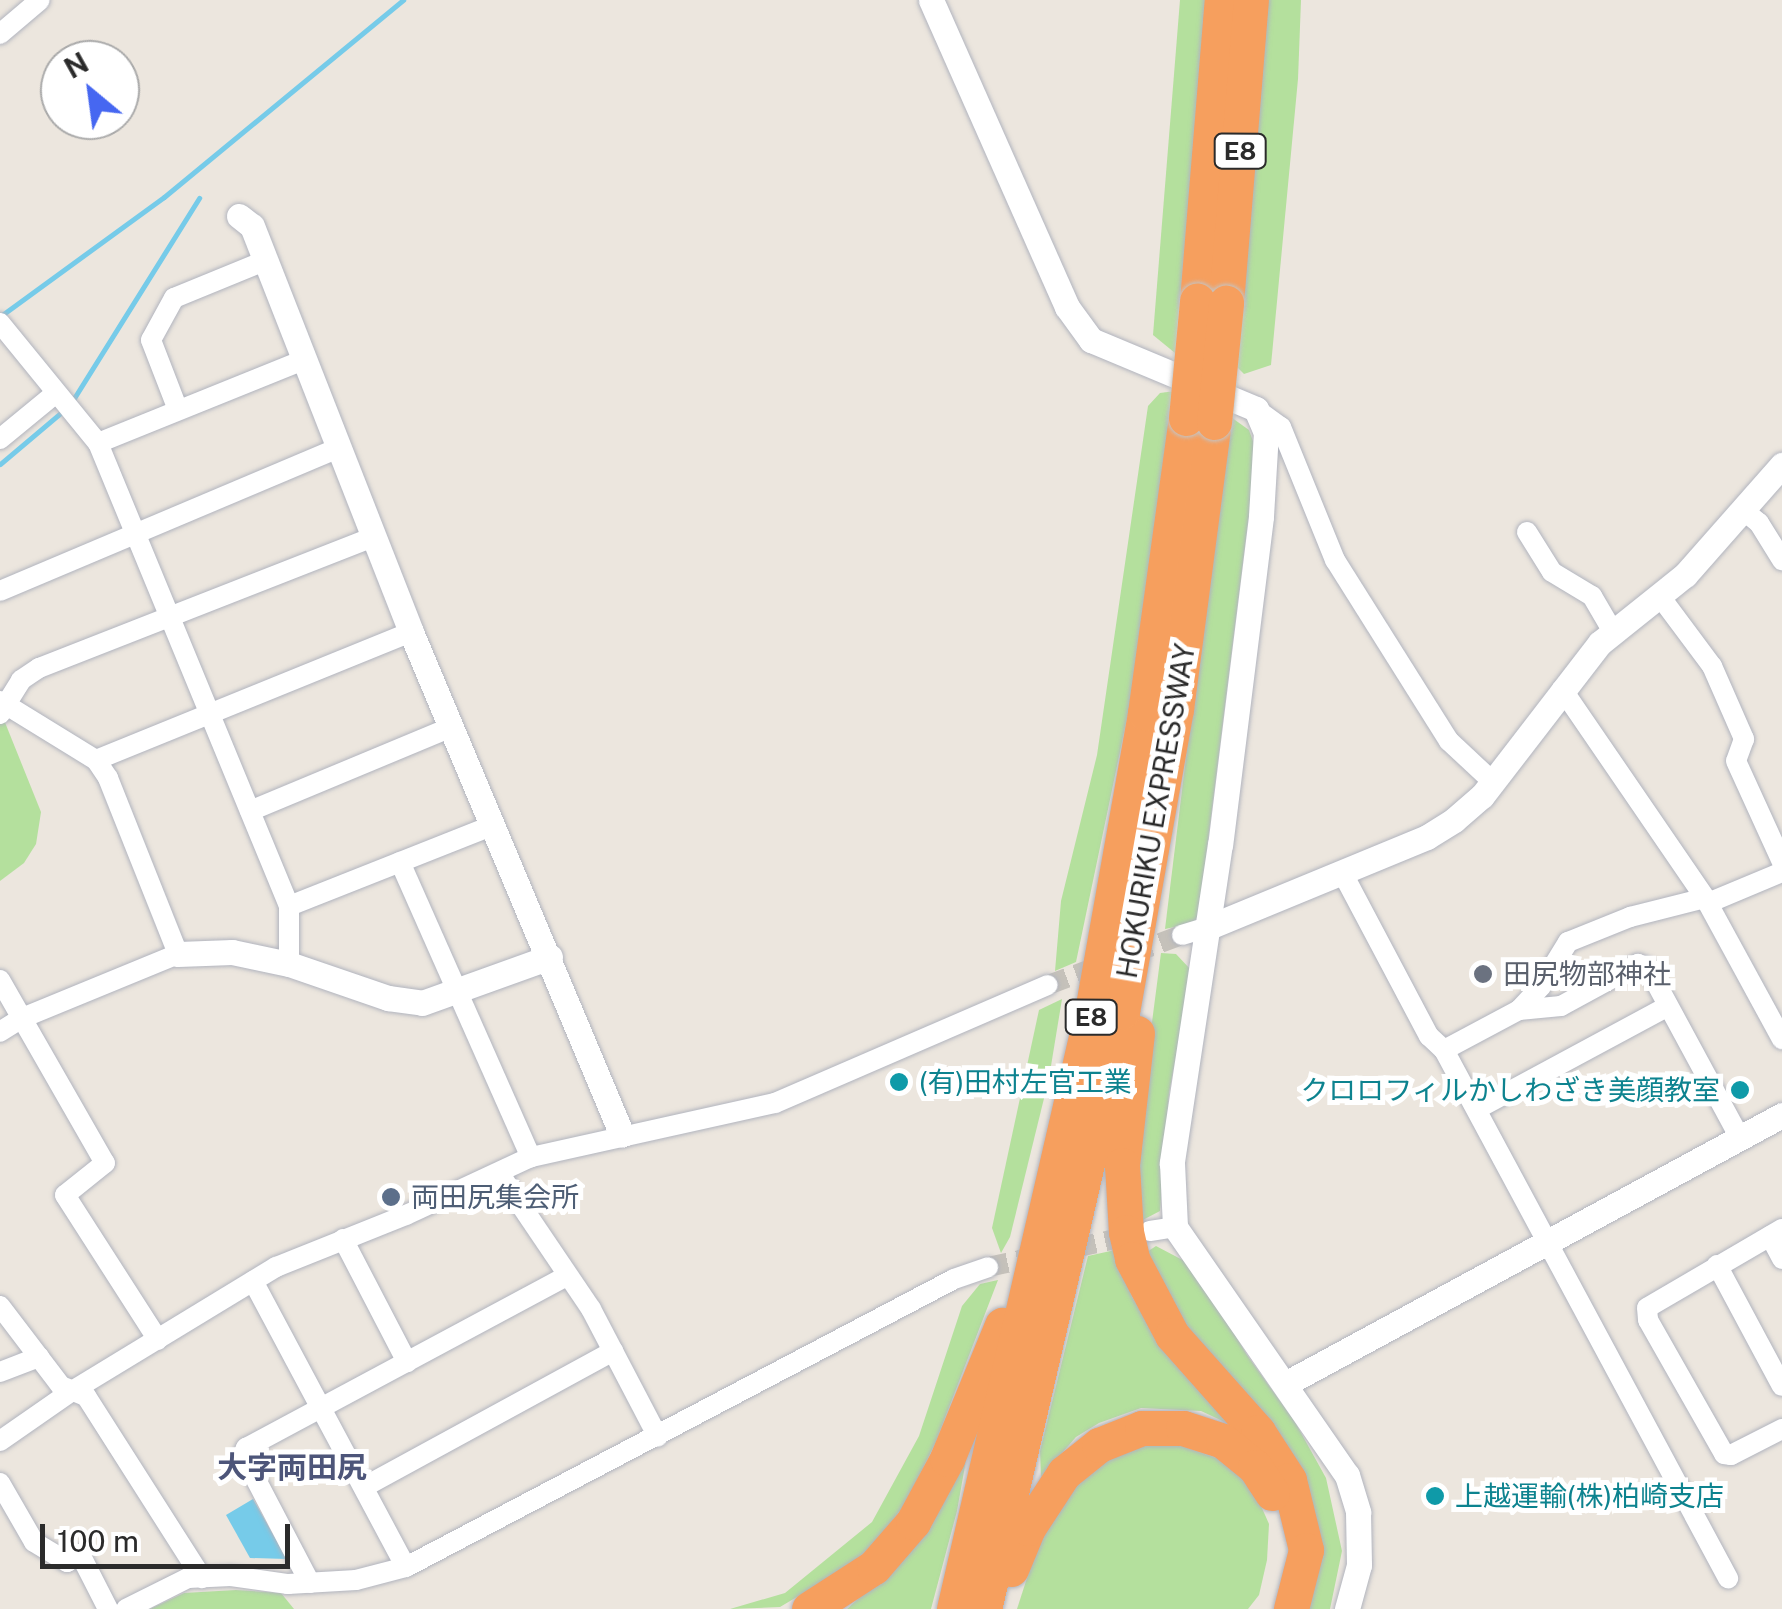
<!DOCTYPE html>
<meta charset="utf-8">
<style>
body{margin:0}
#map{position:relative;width:1782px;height:1609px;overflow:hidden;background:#ece6de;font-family:"Public Sans","Noto Sans JP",sans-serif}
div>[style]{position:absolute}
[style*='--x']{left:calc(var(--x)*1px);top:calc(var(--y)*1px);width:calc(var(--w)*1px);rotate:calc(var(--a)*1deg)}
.green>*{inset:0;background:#b4e09d}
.water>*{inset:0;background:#76cbe9}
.stream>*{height:5px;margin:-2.5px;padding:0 2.5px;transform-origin:2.5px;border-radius:2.5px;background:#76cbe9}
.minor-tunnel>*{height:20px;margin-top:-10px;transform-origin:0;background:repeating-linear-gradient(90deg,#c5c1ba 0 20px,transparent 0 30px)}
.roads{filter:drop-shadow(0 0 2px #b1b4be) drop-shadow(0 0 2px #b1b4be)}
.minor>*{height:20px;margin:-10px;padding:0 10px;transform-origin:10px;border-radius:10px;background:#fff}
.tertiary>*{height:25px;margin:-12.5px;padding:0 12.5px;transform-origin:12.5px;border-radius:12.5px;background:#fff}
.motorway>*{height:35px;margin:-17.5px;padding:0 17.5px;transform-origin:17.5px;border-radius:17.5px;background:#f69f5e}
.bridges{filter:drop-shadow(0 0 2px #c4c4c4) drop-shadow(0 0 2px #c4c4c4)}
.motorway-bridge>*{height:35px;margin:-17.5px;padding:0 17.5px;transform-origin:17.5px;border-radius:17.5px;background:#f69f5e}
.dots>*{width:28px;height:28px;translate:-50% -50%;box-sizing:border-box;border:5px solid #fff;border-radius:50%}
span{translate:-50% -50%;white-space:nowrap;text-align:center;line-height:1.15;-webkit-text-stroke:10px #fff;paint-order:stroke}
.shield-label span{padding:2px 8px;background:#fff;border:2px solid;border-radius:8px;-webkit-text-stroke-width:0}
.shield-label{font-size:25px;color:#2b2b2b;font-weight:700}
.street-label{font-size:28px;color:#2b2b2b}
.worship-label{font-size:28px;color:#5b616d}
.left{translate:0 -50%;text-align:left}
.culture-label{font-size:28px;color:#0d838f}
.right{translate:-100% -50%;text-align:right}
.service-label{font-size:28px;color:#4e5e75}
.neighbourhood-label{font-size:30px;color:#4d5579;font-weight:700}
.north{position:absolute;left:40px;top:40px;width:100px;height:100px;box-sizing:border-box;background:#fff;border:2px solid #aaa;border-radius:50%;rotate:331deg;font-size:28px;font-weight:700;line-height:40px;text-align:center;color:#2b2b2b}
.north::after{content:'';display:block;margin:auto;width:35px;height:45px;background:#4667f1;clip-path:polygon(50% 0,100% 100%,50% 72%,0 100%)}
.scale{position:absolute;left:40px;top:1524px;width:250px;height:45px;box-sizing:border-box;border:5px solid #2b2b2b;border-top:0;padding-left:12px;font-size:30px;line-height:35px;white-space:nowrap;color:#2b2b2b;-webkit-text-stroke:8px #fff;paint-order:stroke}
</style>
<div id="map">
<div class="green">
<i style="clip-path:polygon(1180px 0,1207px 0,1175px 353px,1153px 335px)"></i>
<i style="clip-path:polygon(1265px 0,1301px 0,1298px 79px,1271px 365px,1244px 374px,1235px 365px)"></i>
<i style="clip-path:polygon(1175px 391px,1130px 704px,1076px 962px,1055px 971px,1061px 901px,1097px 755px,1148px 406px,1160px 393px)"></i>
<i style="clip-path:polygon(1228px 415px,1249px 430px,1254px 444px,1251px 498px,1199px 913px,1194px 923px,1165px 929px)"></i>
<i style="clip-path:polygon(0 710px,41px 812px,36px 844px,24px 863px,0 881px)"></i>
<i style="clip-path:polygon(1161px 953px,1176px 954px,1192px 971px,1169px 1093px,1160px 1211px,1139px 1222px,1136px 1145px)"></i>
<i style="clip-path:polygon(1062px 999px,1049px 1078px,1010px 1237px,1001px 1253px,992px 1228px,1039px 1010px)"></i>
<i style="clip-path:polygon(1156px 1246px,1194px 1266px,1247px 1355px,1295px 1422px,1326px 1478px,1342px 1551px,1330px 1609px,1300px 1609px,1317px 1528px,1185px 1342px,1144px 1254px)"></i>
<i style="clip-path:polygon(1115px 1250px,1132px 1297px,1158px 1340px,1240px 1429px,1201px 1411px,1141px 1408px,1099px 1423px,1076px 1437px,1041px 1477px,1040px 1451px,1088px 1256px)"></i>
<i style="clip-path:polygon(998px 1280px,935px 1444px,905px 1504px,878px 1540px,849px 1566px,780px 1607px,730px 1609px,785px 1593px,872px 1522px,919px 1436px,962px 1306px,980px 1284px)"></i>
<i style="clip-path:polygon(972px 1426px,957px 1511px,931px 1609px,847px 1609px,905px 1556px)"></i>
<i style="clip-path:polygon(1167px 1441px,1225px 1461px,1254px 1490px,1269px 1524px,1267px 1560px,1259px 1595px,1248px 1609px,1017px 1609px,1048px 1513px,1098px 1462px,1134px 1445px)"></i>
<i style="clip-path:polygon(236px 1590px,281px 1593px,294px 1609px,150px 1609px,184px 1593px)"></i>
</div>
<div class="water">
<i style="clip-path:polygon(253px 1499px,287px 1559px,250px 1558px,226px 1515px)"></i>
</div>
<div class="stream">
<i style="--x:2;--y:315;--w:200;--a:-36.1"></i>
<i style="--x:164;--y:197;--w:310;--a:-39.5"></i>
<i style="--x:71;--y:403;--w:242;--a:-58"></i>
<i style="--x:0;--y:464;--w:82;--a:-40.1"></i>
</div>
<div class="minor-tunnel">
<i style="--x:1048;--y:985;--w:143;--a:-20.5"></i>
<i style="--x:988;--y:1267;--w:148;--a:-12.4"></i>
</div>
<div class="roads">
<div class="minor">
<i style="--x:0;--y:34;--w:52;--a:-40.4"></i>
<i style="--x:0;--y:323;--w:155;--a:50.8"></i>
<i style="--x:98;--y:443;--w:501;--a:67.58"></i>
<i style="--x:289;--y:906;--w:58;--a:90"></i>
<i style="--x:1256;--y:409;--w:31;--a:36"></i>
<i style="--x:1281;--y:427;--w:144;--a:67.9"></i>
<i style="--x:1335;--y:560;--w:214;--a:57.8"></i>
<i style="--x:1449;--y:741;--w:60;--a:43"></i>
<i style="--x:178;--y:410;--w:75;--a:-111.1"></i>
<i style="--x:151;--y:340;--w:48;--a:-61.3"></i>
<i style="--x:174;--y:298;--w:97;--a:-22.3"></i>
<i style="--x:0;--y:439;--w:72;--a:-39.4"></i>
<i style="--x:98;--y:443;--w:221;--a:-22"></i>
<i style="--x:1743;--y:510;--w:21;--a:39"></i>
<i style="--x:1759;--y:523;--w:44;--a:58.1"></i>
<i style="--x:1527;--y:532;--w:47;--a:58"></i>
<i style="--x:1552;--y:572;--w:47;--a:31"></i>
<i style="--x:1592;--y:596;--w:42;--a:59.7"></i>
<i style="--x:0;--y:591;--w:367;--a:-22.9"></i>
<i style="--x:1659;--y:595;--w:89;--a:53.3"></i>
<i style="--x:1712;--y:666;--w:80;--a:66.3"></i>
<i style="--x:1744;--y:739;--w:23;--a:110"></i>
<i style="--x:1736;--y:761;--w:111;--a:65.5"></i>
<i style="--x:1562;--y:689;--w:253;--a:55.6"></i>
<i style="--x:1705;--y:898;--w:161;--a:61.4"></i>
<i style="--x:0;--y:701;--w:113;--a:31.6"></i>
<i style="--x:96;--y:760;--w:22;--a:56"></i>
<i style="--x:108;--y:778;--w:189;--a:68.3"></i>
<i style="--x:178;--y:954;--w:169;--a:157.7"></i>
<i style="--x:22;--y:1018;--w:26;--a:148"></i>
<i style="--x:0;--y:714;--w:40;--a:-58"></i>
<i style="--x:21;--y:680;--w:22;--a:-34"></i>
<i style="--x:39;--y:668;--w:359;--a:-21.4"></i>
<i style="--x:96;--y:760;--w:340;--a:-22.1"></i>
<i style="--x:250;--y:811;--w:219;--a:-22.6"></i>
<i style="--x:400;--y:862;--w:323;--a:66.1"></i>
<i style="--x:1342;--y:872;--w:186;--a:62.1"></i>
<i style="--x:1429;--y:1036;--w:21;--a:43"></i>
<i style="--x:1444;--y:1050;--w:85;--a:-28.1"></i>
<i style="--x:1519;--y:1010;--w:33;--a:-47"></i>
<i style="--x:1541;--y:986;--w:52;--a:-58.5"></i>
<i style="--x:1568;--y:942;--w:67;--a:-22"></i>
<i style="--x:1630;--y:917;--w:77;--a:-14.2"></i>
<i style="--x:1708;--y:903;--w:80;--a:-22.7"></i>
<i style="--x:289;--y:906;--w:220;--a:-21.6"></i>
<i style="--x:1182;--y:935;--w:28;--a:-17"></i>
<i style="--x:0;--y:980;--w:211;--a:60.2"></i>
<i style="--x:105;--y:1163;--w:51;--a:141.3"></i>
<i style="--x:65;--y:1195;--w:172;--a:57.3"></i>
<i style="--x:1519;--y:1010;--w:42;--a:-5.4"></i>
<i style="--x:1561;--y:1006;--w:88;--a:-28.6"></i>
<i style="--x:1638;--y:964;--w:11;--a:22"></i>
<i style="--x:1648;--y:968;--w:193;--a:61.6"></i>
<i style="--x:1444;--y:1050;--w:600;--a:61.73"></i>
<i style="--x:1477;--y:1109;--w:217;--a:-28.3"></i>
<i style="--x:499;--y:1173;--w:164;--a:55.9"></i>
<i style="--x:591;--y:1309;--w:144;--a:62.4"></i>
<i style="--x:1782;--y:1229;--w:156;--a:149.7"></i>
<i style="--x:1647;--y:1308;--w:12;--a:85"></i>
<i style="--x:1648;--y:1320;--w:154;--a:60.4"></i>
<i style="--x:1724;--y:1454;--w:7;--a:8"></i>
<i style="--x:1731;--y:1455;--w:57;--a:-27"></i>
<i style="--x:1150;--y:1231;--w:25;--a:-9"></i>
<i style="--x:1770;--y:1236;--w:26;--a:62"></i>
<i style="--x:343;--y:1239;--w:139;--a:62.5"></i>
<i style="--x:1717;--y:1265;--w:137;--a:61.8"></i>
<i style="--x:253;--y:1281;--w:324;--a:61.9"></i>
<i style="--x:0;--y:1306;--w:101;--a:52.7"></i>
<i style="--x:61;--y:1386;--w:27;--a:22"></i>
<i style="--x:86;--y:1396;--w:216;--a:57.5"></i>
<i style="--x:0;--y:1372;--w:42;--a:-21"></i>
<i style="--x:0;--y:1441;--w:88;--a:-34.8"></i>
<i style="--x:72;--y:1391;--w:239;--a:-31.3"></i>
<i style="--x:276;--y:1267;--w:140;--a:-21.8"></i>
<i style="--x:406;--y:1215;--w:138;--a:-24.9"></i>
<i style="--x:531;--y:1157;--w:250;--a:-12.5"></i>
<i style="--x:775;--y:1103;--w:297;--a:-23.4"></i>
<i style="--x:0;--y:1483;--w:68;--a:60"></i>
<i style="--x:34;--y:1542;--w:39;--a:31"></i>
<i style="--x:67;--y:1562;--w:15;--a:-32"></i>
<i style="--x:80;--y:1554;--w:62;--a:63"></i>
<i style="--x:364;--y:1487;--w:284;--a:-28.6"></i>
<i style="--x:310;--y:1583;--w:144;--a:-117.6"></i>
<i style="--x:243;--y:1455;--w:8;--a:-67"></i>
<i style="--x:246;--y:1448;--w:364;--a:-28.2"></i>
<i style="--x:126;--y:1609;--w:69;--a:-26.6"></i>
<i style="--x:188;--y:1578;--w:43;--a:-2.7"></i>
<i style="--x:231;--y:1576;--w:58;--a:8"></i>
<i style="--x:288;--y:1584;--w:68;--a:-3.4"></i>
<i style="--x:356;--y:1580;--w:52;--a:-14.6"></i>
<i style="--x:406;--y:1567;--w:619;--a:-27.72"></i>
<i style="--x:954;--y:1279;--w:36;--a:-19"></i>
</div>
<div class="tertiary">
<i style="--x:931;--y:0;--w:336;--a:66.1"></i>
<i style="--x:1067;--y:307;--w:41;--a:54"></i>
<i style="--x:1091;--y:340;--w:179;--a:22.7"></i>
<i style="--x:1256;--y:409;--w:25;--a:67"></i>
<i style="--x:1266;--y:432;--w:85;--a:93.4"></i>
<i style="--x:1261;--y:517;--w:330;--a:97.1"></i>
<i style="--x:1220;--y:844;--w:323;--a:98.6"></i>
<i style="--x:1172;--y:1163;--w:64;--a:87.3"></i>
<i style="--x:1175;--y:1227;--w:302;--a:55.3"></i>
<i style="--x:1347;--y:1475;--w:39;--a:73"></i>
<i style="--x:1358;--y:1512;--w:53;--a:88.9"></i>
<i style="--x:1359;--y:1565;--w:46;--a:105.3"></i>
<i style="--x:239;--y:216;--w:16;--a:38"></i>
<i style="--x:252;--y:226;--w:436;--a:68.6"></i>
<i style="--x:411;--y:632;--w:545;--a:67.24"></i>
<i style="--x:1209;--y:927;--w:236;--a:-22.4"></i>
<i style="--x:1427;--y:837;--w:32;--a:-32"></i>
<i style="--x:1454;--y:820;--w:37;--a:-41"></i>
<i style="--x:1482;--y:796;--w:193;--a:-52.4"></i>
<i style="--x:1600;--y:643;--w:109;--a:-38.7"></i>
<i style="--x:1685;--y:575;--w:147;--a:-48.6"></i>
<i style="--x:178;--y:954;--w:54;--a:-2.1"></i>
<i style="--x:232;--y:952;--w:58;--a:11.9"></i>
<i style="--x:289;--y:964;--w:105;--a:19"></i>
<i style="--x:388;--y:998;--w:34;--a:8"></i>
<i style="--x:422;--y:1003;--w:136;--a:-19.8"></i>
<i style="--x:1285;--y:1384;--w:565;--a:-28.42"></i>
</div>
<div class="motorway">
<i style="--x:1197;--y:301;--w:302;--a:-85.3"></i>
<i style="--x:1226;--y:303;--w:304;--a:-85.3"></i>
<i style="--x:1137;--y:1033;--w:133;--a:96.5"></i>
<i style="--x:1122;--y:1165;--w:67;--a:86.6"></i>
<i style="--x:1126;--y:1232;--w:28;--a:77"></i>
<i style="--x:1132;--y:1259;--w:86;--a:62.2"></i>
<i style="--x:1172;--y:1335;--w:130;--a:48.4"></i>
<i style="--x:1258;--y:1432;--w:57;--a:57.1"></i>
<i style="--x:1289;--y:1480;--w:72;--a:76.3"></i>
<i style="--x:1306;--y:1550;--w:61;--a:104.3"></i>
<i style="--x:1011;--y:1569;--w:44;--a:-67.5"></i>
<i style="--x:1028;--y:1528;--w:66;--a:-56.8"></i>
<i style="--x:1064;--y:1473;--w:45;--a:-38.7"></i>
<i style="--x:1099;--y:1445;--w:46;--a:-21.6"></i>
<i style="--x:1142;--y:1428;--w:41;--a:0"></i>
<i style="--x:1183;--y:1428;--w:42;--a:18"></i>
<i style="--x:1223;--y:1441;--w:41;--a:39.1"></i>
<i style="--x:1255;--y:1467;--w:31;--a:57"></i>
<i style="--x:809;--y:1609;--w:77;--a:-32.9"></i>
<i style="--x:874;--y:1567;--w:60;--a:-49.1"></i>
<i style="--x:913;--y:1522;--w:72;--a:-61.6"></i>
<i style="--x:947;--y:1459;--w:145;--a:-67.7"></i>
<i style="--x:954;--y:1609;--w:614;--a:-77.01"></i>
<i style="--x:1092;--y:1011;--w:303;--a:-79.9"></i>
<i style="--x:1145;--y:713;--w:298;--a:-82.1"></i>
<i style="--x:984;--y:1609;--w:613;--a:-76.98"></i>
<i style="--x:1122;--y:1012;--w:308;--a:-79.9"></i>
<i style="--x:1176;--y:709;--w:290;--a:-82.5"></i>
</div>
</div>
<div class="bridges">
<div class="motorway-bridge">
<i style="--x:1186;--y:418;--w:118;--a:-84.6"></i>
<i style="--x:1214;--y:422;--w:120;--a:-84.2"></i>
</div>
</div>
<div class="dots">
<i style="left:1483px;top:974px;background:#6b7280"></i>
<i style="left:899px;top:1082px;background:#0f9aa8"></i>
<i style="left:1740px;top:1090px;background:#0f9aa8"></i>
<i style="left:391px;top:1197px;background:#5c6f8a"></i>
<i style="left:1435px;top:1496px;background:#0f9aa8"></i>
</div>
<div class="shield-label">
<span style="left:1240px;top:151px">E8</span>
<span style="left:1091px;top:1017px">E8</span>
</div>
<div class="street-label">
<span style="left:1156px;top:811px;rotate:-80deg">HOKURIKU EXPRESSWAY</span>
</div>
<div class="worship-label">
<span class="left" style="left:1503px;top:974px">田尻物部神社</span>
</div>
<div class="culture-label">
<span class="left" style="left:919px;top:1082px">(有)田村左官工業</span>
<span class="right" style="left:1720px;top:1090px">クロロフィルかしわざき美顔教室</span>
<span class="left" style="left:1455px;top:1496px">上越運輸(株)柏崎支店</span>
</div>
<div class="service-label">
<span class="left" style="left:411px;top:1197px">両田尻集会所</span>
</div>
<div class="neighbourhood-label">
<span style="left:292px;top:1467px">大字両田尻</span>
</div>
<div class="north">N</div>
<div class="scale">100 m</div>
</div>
